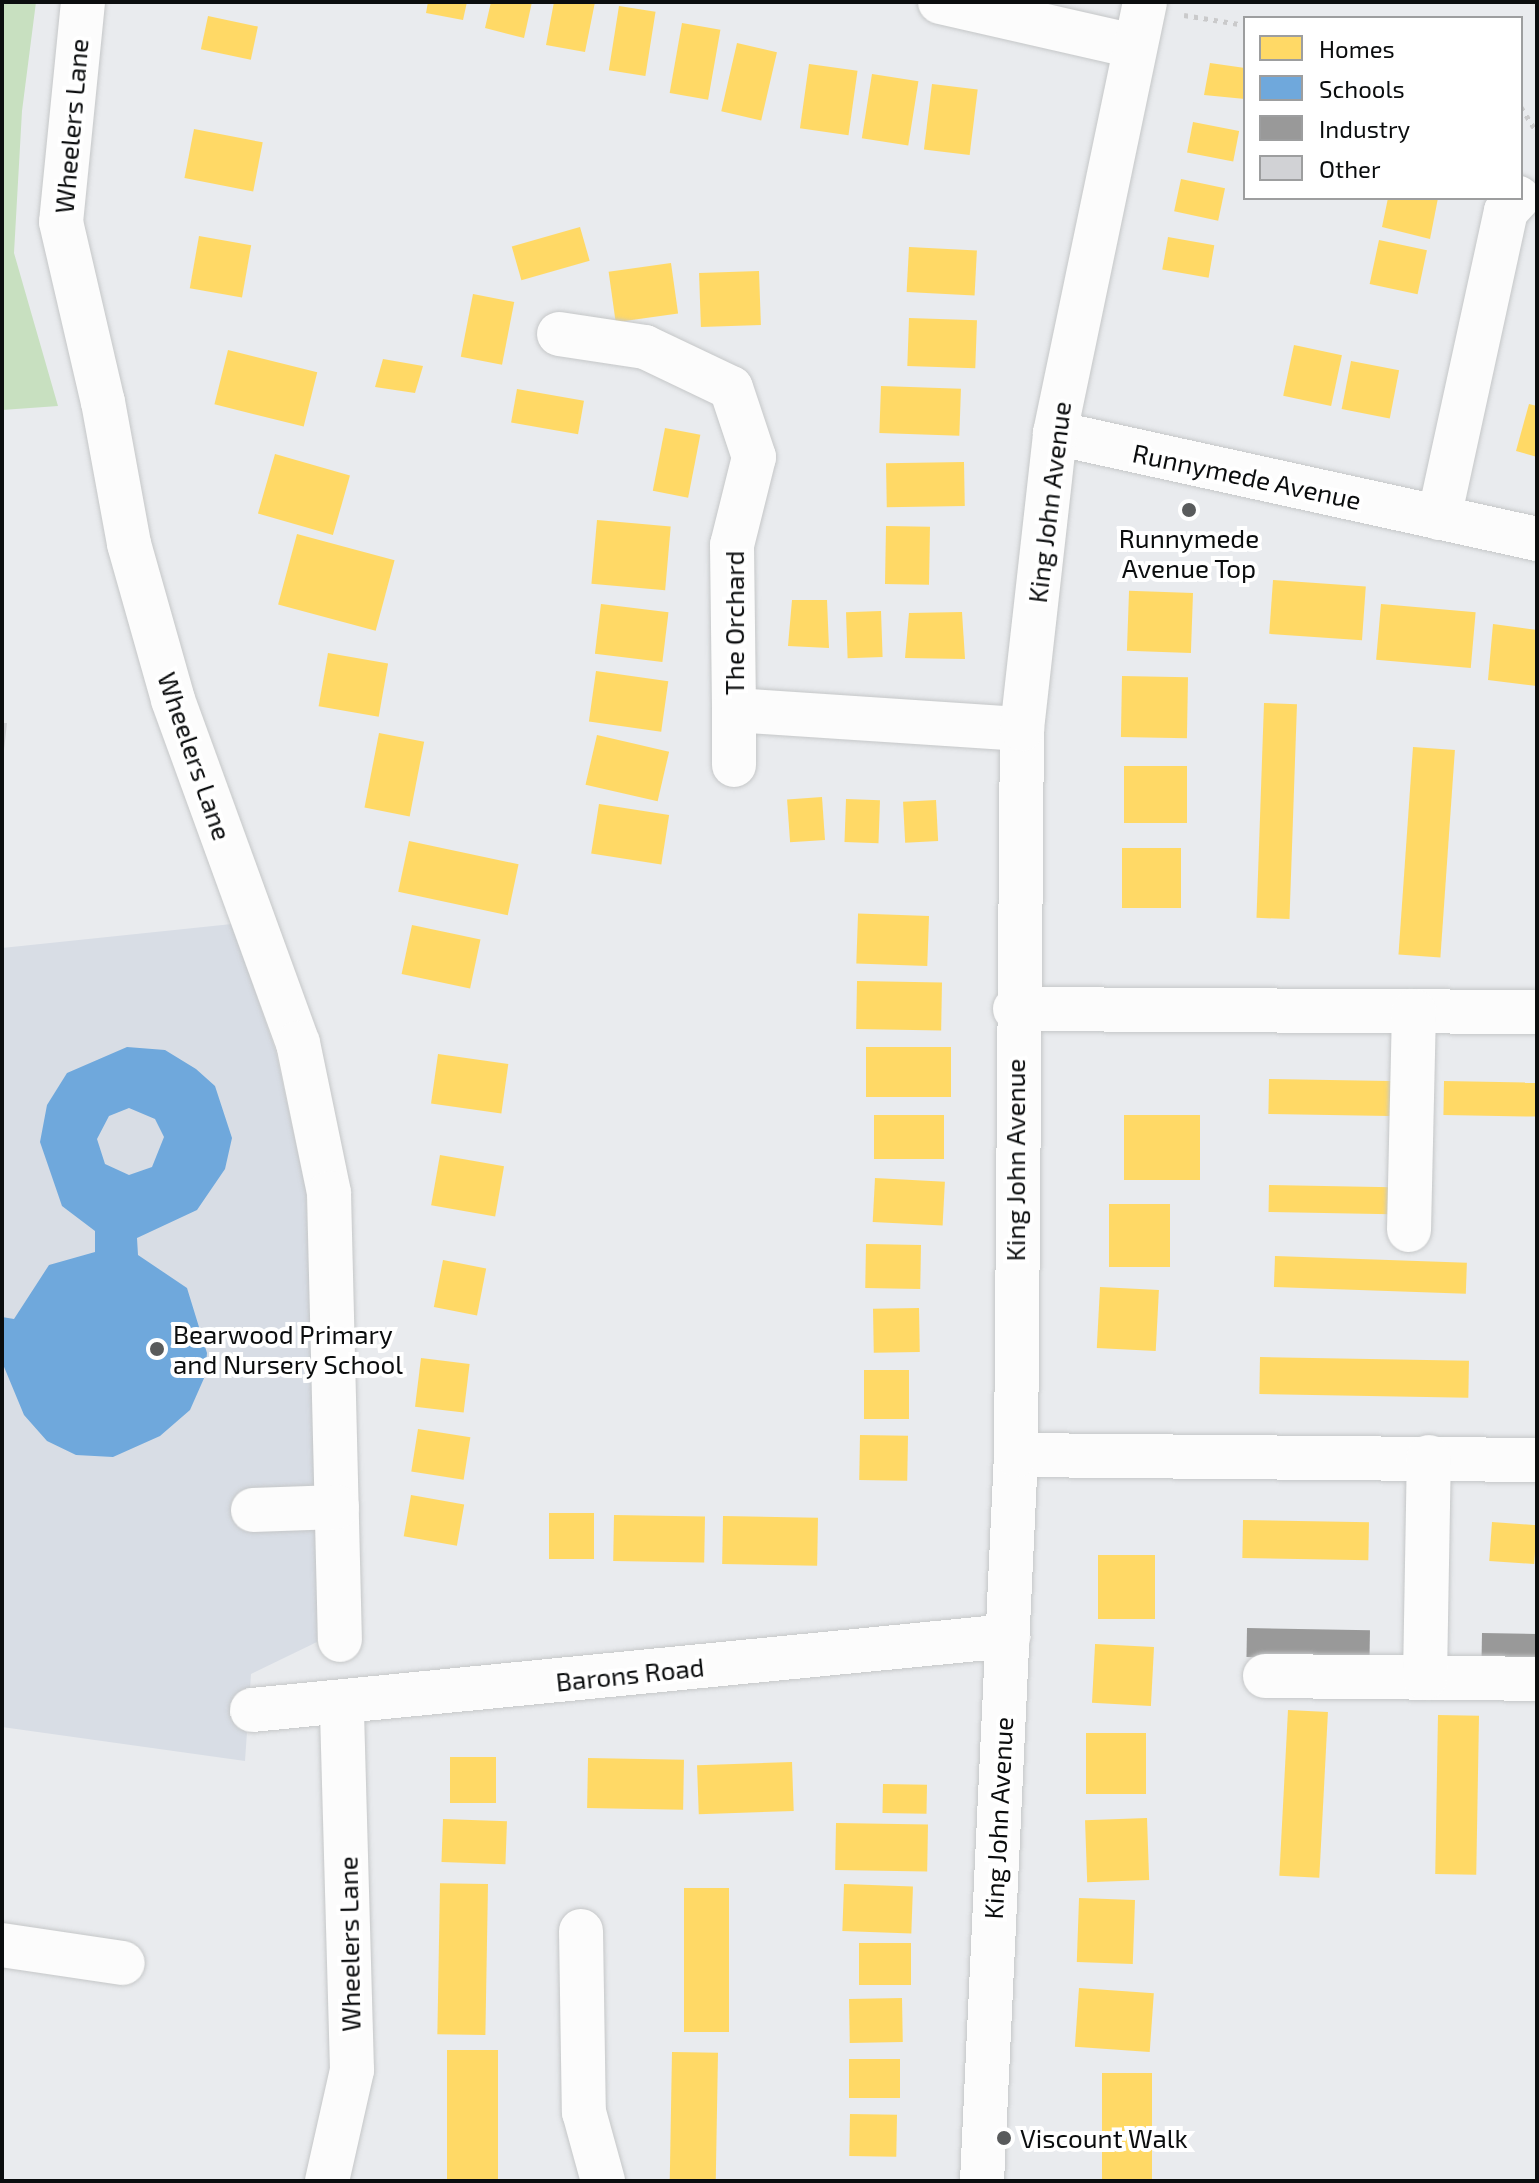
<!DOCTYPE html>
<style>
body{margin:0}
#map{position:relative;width:1539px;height:2183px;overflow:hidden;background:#e9ebee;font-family:"Exo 2",sans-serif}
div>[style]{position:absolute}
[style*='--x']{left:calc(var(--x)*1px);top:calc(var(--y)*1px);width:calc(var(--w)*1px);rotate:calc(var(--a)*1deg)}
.built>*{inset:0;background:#d8dde5}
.green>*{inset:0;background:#c8e0c0}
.homes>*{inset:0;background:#ffd966;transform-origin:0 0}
.schools>*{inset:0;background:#6fa8dc}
.industry>*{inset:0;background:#999;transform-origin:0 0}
.building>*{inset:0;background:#d1d2d5}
.path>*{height:5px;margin-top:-2.5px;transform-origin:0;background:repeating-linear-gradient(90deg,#cacacb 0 4px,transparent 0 10px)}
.roads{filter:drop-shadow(0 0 2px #c5c7c8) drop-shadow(0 0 2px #c5c7c8)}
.minor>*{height:44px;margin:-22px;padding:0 22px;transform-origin:22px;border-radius:22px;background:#fcfcfc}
.dots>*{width:22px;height:22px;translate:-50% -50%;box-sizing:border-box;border:4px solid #fff;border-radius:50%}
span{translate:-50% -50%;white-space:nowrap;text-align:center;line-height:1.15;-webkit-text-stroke:8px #fff;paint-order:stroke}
.street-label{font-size:26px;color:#0b0d0e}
.poi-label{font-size:26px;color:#0b0d0e}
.left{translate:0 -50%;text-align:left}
.frame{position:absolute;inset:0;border:4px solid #0b0d0e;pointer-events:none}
.legend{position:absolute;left:1243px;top:16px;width:280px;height:184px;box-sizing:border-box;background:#fff;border:2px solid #9d9e9f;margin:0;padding:10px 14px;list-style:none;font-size:24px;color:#0b0d0e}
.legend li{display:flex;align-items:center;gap:16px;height:40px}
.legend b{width:40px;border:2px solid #9d9e9f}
</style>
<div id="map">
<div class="built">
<i style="clip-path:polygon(232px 924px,276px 1052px,306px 1190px,317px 1508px,317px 1642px,251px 1674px,245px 1761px,2px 1727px,2px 948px)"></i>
</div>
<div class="green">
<i style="clip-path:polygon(2px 2px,36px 2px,22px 111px,14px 253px,58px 406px,2px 410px)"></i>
</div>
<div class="homes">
<i style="clip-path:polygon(428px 2px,467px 2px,463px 20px,426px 13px)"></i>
<i style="clip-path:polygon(491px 2px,532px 2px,524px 38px,485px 28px)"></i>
<i style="clip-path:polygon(554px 2px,595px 2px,585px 52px,546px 45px)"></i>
<i style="left:619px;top:6px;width:37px;height:65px;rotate:9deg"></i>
<i style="left:208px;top:16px;width:51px;height:34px;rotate:12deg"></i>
<i style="left:682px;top:23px;width:39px;height:71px;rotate:10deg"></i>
<i style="left:737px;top:43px;width:41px;height:70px;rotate:13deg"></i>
<i style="clip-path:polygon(1210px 63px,1245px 68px,1245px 99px,1204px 95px)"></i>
<i style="left:809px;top:64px;width:49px;height:65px;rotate:8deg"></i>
<i style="left:872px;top:74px;width:47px;height:65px;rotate:9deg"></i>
<i style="left:932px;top:84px;width:46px;height:66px;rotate:7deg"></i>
<i style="left:1193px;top:122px;width:47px;height:31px;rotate:11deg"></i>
<i style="left:194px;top:129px;width:70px;height:50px;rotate:11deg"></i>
<i style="left:1181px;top:179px;width:45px;height:33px;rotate:12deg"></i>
<i style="clip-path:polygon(1388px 198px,1438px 198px,1430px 239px,1382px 227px)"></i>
<i style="left:580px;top:227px;width:35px;height:71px;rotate:74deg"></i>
<i style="left:199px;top:236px;width:53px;height:53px;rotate:10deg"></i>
<i style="left:1168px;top:237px;width:47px;height:33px;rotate:10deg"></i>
<i style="left:1379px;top:240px;width:49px;height:45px;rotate:12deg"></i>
<i style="left:909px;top:247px;width:68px;height:45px;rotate:3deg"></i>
<i style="left:671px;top:263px;width:51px;height:63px;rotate:82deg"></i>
<i style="left:759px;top:271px;width:54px;height:60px;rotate:88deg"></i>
<i style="left:473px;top:294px;width:42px;height:64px;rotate:11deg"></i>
<i style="left:909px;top:318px;width:68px;height:48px;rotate:2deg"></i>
<i style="left:1294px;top:345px;width:49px;height:52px;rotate:12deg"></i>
<i style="left:228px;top:350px;width:92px;height:56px;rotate:14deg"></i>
<i style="clip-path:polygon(383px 359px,423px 366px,415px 393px,375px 387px)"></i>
<i style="left:1351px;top:361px;width:49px;height:49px;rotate:11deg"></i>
<i style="left:881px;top:386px;width:80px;height:47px;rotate:2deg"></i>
<i style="left:517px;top:389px;width:68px;height:34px;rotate:10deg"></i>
<i style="clip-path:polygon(1529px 404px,1537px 406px,1537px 457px,1516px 451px)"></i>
<i style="left:665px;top:428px;width:36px;height:64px;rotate:11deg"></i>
<i style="left:275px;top:454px;width:78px;height:62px;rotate:16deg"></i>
<i style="left:964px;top:462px;width:44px;height:78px;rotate:89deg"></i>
<i style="left:597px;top:520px;width:74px;height:64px;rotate:5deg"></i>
<i style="left:886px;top:526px;width:44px;height:58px;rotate:1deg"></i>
<i style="left:297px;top:534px;width:101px;height:73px;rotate:15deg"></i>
<i style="left:1273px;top:580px;width:93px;height:54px;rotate:4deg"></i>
<i style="left:1193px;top:593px;width:60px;height:64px;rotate:92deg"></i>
<i style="clip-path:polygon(792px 600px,827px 600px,829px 648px,788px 646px)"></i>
<i style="left:601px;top:604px;width:68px;height:50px;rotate:7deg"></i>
<i style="left:1381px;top:604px;width:95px;height:56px;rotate:5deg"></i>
<i style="left:881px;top:611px;width:46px;height:35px;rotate:88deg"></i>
<i style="clip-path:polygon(962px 612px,965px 659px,905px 658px,909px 613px)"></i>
<i style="clip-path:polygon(1493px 624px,1537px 630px,1537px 686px,1488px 680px)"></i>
<i style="left:328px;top:653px;width:61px;height:54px;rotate:10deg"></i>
<i style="left:596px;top:671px;width:73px;height:51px;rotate:8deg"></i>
<i style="left:1122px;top:676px;width:66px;height:61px;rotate:1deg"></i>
<i style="left:1264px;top:703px;width:33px;height:215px;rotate:2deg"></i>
<i style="left:379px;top:733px;width:46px;height:76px;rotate:11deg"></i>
<i style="left:597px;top:735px;width:74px;height:51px;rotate:13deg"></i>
<i style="left:1413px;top:747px;width:42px;height:208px;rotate:4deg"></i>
<i style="left:1124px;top:766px;width:63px;height:57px"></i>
<i style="left:822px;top:797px;width:43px;height:35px;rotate:86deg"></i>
<i style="left:846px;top:799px;width:34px;height:43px;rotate:2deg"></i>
<i style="left:936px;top:800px;width:41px;height:33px;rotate:87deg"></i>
<i style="left:599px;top:804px;width:71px;height:50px;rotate:9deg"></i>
<i style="left:409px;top:841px;width:112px;height:52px;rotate:12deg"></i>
<i style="left:1122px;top:848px;width:59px;height:60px"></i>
<i style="left:929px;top:916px;width:50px;height:71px;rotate:92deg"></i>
<i style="left:412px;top:925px;width:70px;height:50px;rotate:12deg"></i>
<i style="left:857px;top:981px;width:85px;height:48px;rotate:1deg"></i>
<i style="left:951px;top:1047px;width:50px;height:85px;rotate:90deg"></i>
<i style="left:438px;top:1054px;width:71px;height:50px;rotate:8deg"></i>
<i style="left:1269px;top:1079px;width:135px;height:35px;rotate:1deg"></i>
<i style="left:1444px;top:1081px;width:93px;height:34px;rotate:1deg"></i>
<i style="left:874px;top:1115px;width:70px;height:44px"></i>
<i style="left:1124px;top:1115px;width:76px;height:65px"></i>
<i style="left:440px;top:1155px;width:65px;height:51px;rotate:10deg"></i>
<i style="left:875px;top:1178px;width:70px;height:44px;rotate:3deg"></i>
<i style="left:1269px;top:1185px;width:123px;height:27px;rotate:1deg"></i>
<i style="left:1109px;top:1204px;width:61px;height:63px"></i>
<i style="left:866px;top:1244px;width:55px;height:44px;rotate:1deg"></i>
<i style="left:1275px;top:1256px;width:192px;height:31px;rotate:2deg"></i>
<i style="left:443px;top:1260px;width:44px;height:48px;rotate:11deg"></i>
<i style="left:1100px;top:1287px;width:59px;height:61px;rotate:3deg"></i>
<i style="left:919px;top:1308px;width:44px;height:46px;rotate:89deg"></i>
<i style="left:1260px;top:1357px;width:209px;height:37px;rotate:1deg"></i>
<i style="left:421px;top:1358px;width:49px;height:49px;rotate:7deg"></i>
<i style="left:864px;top:1370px;width:45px;height:49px"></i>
<i style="left:418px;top:1429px;width:53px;height:43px;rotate:9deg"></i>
<i style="left:860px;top:1435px;width:48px;height:45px;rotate:1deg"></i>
<i style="left:411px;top:1495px;width:54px;height:42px;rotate:10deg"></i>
<i style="left:549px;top:1513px;width:45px;height:46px"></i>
<i style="left:614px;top:1515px;width:91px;height:46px;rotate:1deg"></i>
<i style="left:723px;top:1516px;width:95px;height:48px;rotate:1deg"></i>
<i style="left:1243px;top:1520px;width:126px;height:38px;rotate:1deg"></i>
<i style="left:1492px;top:1522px;width:45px;height:39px;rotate:4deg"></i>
<i style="left:1155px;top:1555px;width:64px;height:57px;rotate:90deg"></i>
<i style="left:1154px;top:1647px;width:59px;height:59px;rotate:93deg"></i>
<i style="left:1288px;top:1710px;width:40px;height:166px;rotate:3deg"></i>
<i style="left:1438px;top:1715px;width:41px;height:159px;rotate:1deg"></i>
<i style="left:1086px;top:1733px;width:60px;height:61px"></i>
<i style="left:450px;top:1757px;width:46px;height:46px"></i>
<i style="left:588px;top:1758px;width:96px;height:50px;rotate:1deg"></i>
<i style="left:792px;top:1762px;width:49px;height:95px;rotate:88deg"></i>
<i style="left:883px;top:1784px;width:44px;height:29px;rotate:1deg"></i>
<i style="left:1147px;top:1818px;width:62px;height:62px;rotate:88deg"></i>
<i style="left:443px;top:1819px;width:64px;height:43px;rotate:2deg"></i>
<i style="left:836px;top:1823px;width:92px;height:47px;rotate:1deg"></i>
<i style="left:488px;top:1884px;width:151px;height:48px;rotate:91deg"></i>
<i style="left:844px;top:1884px;width:69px;height:47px;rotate:2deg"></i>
<i style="left:684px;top:1888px;width:45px;height:144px"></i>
<i style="left:1135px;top:1900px;width:64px;height:56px;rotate:92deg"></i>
<i style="left:859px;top:1943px;width:52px;height:42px"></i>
<i style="left:1079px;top:1988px;width:75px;height:59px;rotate:4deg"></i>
<i style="left:902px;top:1998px;width:44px;height:53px;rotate:89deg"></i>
<i style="left:447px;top:2050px;width:51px;height:131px"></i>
<i style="left:672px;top:2052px;width:46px;height:129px;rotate:1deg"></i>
<i style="left:849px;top:2059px;width:51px;height:39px"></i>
<i style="left:1102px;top:2073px;width:50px;height:106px"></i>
<i style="left:850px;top:2114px;width:47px;height:42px;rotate:1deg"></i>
</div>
<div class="schools">
<i style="clip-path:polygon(evenodd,127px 1047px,165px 1050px,196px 1069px,215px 1086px,232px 1138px,225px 1169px,197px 1210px,137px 1238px,138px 1255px,187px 1288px,207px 1353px,205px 1376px,190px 1410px,160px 1436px,113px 1457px,76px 1455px,47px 1441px,24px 1415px,2px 1362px,2px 1317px,14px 1319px,49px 1265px,95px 1252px,95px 1231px,62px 1206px,40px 1142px,47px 1105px,67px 1073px,127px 1047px,129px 1108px,155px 1119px,164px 1137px,152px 1167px,129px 1175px,105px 1164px,97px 1139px,109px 1116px,129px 1108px)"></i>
</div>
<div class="industry">
<i style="left:1247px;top:1628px;width:123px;height:29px;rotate:1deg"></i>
<i style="left:1482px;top:1633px;width:55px;height:33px;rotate:1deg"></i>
</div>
<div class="building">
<i style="clip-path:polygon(2px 723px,7px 723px,2px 768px)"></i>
</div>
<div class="path">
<i style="--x:1184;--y:15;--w:62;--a:9.3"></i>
<i style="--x:1521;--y:107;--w:31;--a:58"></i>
</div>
<div class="roads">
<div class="minor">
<i style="--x:83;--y:2;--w:221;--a:95.7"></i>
<i style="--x:61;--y:222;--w:185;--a:76.9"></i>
<i style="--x:103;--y:402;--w:144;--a:79.6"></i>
<i style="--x:129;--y:544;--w:162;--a:74.2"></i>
<i style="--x:173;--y:700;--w:365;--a:70"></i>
<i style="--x:298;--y:1043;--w:153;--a:78.3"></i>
<i style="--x:329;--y:1193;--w:447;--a:88.6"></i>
<i style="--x:940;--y:2;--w:199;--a:12.8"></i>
<i style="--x:559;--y:334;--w:87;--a:8.6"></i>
<i style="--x:645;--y:347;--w:95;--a:25.5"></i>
<i style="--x:731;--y:388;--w:73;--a:71.6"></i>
<i style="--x:754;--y:457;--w:91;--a:104"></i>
<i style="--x:732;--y:545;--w:165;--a:89.3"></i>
<i style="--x:734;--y:710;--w:289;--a:3.8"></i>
<i style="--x:1055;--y:433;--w:494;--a:12.4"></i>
<i style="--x:1439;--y:518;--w:314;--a:-77.7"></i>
<i style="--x:1506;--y:211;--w:18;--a:-47"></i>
<i style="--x:734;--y:710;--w:55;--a:90"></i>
<i style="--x:1015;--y:1009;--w:522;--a:0.33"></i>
<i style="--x:1409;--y:1230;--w:219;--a:-88.7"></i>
<i style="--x:1016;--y:1455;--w:521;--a:0.55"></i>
<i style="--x:253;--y:1510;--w:84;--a:-2"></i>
<i style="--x:1265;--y:1676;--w:272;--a:0.6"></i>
<i style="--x:1425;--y:1678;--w:221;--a:-89"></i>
<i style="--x:252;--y:1710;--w:760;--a:-5.59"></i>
<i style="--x:581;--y:1931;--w:181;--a:89.1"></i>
<i style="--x:584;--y:2112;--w:72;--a:74.6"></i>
<i style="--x:2;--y:1945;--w:122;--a:8.5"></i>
<i style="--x:327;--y:2181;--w:114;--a:-77.3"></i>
<i style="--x:352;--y:2070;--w:367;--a:-91.6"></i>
<i style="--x:982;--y:2181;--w:727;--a:-87.32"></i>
<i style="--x:1016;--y:1455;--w:726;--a:-89.53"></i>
<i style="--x:1022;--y:729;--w:298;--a:-83.6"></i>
<i style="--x:1055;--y:433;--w:440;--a:-78.2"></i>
</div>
</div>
<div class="dots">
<i style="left:1189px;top:510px;background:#595b5c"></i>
<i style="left:157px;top:1349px;background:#595b5c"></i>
<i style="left:1004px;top:2138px;background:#595b5c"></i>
</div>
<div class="street-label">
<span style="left:71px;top:126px;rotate:-85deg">Wheelers Lane</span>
<span style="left:1247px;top:476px;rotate:12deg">Runnymede Avenue</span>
<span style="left:1049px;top:502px;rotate:-83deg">King John Avenue</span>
<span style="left:734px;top:623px;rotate:-90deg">The Orchard</span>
<span style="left:195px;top:756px;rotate:71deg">Wheelers Lane</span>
<span style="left:1015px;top:1160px;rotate:-90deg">King John Avenue</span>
<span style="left:630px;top:1674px;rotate:-6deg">Barons Road</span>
<span style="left:998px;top:1818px;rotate:-87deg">King John Avenue</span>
<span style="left:349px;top:1944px;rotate:-91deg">Wheelers Lane</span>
</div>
<div class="poi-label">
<span style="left:1189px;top:553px">Runnymede<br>Avenue Top</span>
<span class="left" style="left:173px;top:1349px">Bearwood Primary<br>and Nursery School</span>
<span class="left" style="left:1020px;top:2138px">Viscount Walk</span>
</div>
<div class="frame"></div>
<ul class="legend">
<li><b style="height:22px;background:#ffd966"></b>Homes</li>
<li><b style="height:22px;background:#6fa8dc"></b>Schools</li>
<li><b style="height:22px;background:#999"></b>Industry</li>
<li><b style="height:22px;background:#d1d2d5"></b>Other</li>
</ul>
</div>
